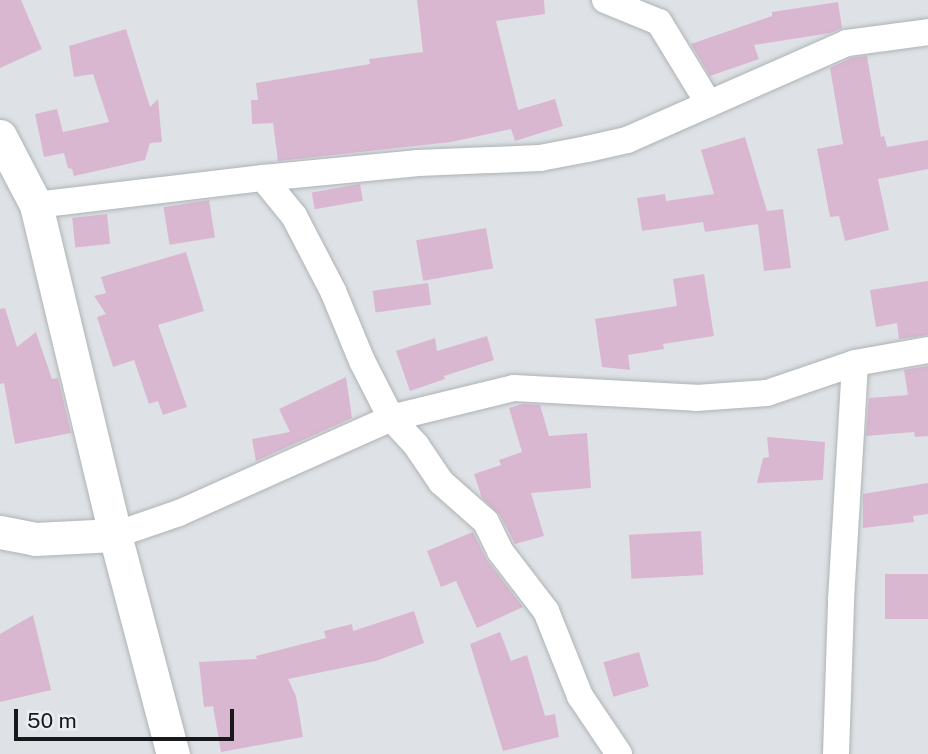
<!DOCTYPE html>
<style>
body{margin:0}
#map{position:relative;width:928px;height:754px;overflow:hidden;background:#dee2e6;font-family:"Public Sans",sans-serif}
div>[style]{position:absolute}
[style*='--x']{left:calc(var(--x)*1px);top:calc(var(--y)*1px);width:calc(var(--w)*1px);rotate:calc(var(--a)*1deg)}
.building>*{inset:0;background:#dab7d0;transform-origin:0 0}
.roads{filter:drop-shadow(0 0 2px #aeb3b6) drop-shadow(0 0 2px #aeb3b6)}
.minor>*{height:26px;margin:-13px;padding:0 13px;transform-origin:13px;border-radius:13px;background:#fff}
.tertiary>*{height:33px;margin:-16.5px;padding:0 16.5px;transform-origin:16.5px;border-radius:16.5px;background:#fff}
span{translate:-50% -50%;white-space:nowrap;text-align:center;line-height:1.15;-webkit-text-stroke:7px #ebeff3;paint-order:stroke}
.scale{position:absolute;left:14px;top:709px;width:220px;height:32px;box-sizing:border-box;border:4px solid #161819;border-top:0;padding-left:9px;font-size:21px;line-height:24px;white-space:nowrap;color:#161819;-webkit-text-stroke:5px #ebeff3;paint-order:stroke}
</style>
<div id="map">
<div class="building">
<i style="clip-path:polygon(0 0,21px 0,42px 49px,0 68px)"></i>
<i style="clip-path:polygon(417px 0,544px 0,545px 14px,496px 21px,518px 110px,555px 99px,563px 126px,515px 141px,511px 129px,451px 142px,278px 161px,273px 123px,252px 124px,251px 100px,258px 100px,256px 83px,370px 64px,369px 59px,423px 52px)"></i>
<i style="clip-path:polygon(838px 2px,842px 28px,830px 33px,754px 45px,759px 59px,710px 76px,691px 44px,772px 16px,772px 12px)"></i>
<i style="clip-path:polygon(126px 29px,150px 107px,158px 99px,162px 142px,150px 143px,145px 160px,74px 176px,72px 169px,68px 168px,64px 153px,44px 157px,35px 114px,57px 109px,63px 132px,109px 122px,93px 74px,74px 77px,69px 46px)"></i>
<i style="clip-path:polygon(867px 56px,881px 137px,884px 136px,887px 147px,928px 140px,928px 169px,878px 179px,889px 230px,845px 241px,839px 216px,830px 217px,817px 149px,843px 144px,830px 68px,851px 58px)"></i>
<i style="clip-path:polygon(745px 137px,767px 211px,783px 209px,791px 268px,764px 271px,758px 224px,705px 232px,703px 222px,642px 231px,637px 198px,665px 194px,666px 201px,714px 194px,701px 150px)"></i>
<i style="left:360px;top:184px;width:17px;height:49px;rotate:80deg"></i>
<i style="left:209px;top:200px;width:38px;height:46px;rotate:81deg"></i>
<i style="left:107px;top:214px;width:30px;height:35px;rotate:84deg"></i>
<i style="left:486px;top:228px;width:41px;height:71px;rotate:80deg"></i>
<i style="clip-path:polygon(186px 252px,204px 311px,158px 325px,187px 407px,163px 415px,158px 401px,149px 404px,134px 360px,113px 367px,97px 317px,106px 314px,94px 296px,106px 293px,101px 277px)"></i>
<i style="clip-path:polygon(704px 274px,714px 336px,663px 344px,664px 349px,628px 355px,630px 370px,602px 367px,595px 319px,677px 306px,673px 279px)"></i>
<i style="clip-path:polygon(928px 281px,928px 335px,899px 339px,897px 323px,876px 327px,870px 290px)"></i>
<i style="left:428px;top:283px;width:22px;height:56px;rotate:82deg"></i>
<i style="clip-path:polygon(5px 308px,17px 347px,36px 332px,52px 379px,58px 378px,71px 433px,15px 444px,4px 383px,0 384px,0 309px)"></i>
<i style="clip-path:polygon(487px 336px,494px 360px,444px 376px,445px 379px,410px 391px,396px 351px,435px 338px,437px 351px)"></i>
<i style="clip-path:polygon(928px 366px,928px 436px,915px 437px,914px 432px,866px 436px,869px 398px,908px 395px,904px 370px)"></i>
<i style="clip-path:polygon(346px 377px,352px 418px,256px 461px,252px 439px,290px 432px,279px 409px)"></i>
<i style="clip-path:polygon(523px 404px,540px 405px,549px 436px,587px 433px,591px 488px,531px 493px,544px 536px,515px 544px,500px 515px,482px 498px,474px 474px,501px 465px,499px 460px,522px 452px,509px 408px)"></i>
<i style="clip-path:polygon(767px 437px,825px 442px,823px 480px,757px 483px,763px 458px,769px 457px)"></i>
<i style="clip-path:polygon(928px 483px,928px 514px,913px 516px,914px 522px,863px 528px,863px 494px)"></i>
<i style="left:701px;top:531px;width:44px;height:72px;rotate:87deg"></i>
<i style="clip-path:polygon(473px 532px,487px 560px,523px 607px,477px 628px,456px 581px,441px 587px,427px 551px)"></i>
<i style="left:928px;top:574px;width:45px;height:43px;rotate:90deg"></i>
<i style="clip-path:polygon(414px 611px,424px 643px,376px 661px,288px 679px,296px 696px,303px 737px,221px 752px,213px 706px,204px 707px,199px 662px,257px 659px,256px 656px,326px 638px,324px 631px,352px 624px,353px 631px)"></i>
<i style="clip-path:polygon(33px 615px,51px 690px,0 702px,0 634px)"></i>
<i style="clip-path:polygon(500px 632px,511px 661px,527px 655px,545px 716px,555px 714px,559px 737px,503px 751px,470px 644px)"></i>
<i style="left:639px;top:652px;width:36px;height:37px;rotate:74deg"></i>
</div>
<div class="roads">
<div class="minor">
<i style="--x:605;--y:0;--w:58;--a:22.2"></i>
<i style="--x:659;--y:22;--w:96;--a:58.6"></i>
<i style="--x:263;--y:178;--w:49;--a:50.8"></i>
<i style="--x:294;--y:216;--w:85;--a:62.5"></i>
<i style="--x:333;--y:291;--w:76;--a:67.5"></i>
<i style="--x:362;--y:361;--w:64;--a:63"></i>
<i style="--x:391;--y:418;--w:37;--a:47"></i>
<i style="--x:416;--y:445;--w:45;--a:56"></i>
<i style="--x:441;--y:482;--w:60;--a:41.6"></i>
<i style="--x:486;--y:522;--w:32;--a:64"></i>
<i style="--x:500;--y:551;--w:76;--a:52.5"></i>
<i style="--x:546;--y:611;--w:92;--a:68.2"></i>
<i style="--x:580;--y:696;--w:70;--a:56.1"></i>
<i style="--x:36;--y:205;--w:229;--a:-6.8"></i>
<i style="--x:263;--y:178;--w:156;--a:-5.5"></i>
<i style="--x:418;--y:163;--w:122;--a:-2.3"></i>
<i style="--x:540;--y:158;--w:48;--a:-10.8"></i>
<i style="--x:587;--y:149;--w:41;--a:-12.7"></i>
<i style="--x:627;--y:140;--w:240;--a:-23.8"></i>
<i style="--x:847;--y:43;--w:82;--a:-7.7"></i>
<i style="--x:115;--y:535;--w:68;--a:-19"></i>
<i style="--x:179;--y:513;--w:232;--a:-24.1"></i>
<i style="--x:391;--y:418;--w:127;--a:-13.7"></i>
<i style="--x:514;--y:388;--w:182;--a:3.1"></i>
<i style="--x:696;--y:398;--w:71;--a:-4"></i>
<i style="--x:767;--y:393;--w:93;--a:-18.8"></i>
<i style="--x:855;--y:363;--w:74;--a:-10.1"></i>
<i style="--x:836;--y:754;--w:154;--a:-88.1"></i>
<i style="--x:841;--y:600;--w:237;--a:-86.6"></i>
</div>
<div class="tertiary">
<i style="--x:0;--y:136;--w:78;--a:62.4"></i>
<i style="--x:36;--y:205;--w:339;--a:76.5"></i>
<i style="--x:115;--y:535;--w:227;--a:75.2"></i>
<i style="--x:0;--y:532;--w:36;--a:11"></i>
<i style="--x:35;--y:539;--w:80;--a:-2.9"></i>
</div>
</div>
<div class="scale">50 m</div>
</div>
